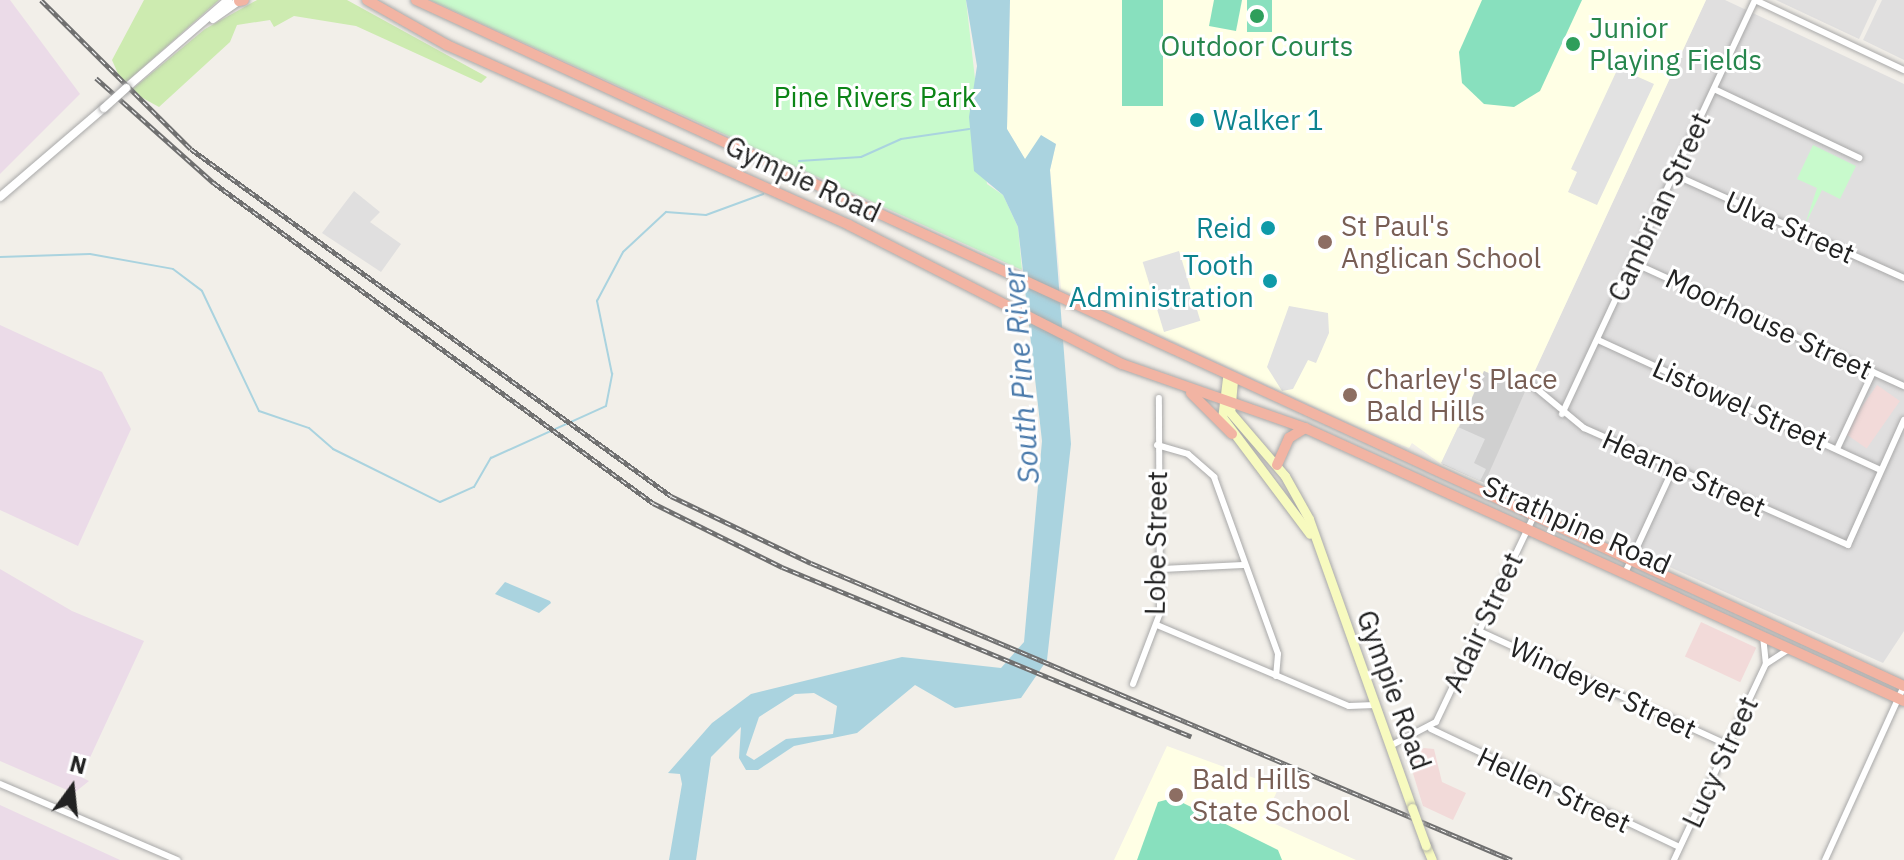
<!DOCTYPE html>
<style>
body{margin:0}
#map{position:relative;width:1904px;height:860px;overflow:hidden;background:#f2efe9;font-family:"IBM Plex Sans",sans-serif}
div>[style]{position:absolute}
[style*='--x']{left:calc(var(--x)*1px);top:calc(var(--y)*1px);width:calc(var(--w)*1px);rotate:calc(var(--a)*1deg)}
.residential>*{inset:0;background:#e0dfdf}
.commercial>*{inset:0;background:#f2dad9;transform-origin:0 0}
.industrial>*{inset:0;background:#ebdbe8}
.education>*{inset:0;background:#ffffe5}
.religious>*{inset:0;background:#d0d0d0;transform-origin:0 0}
.grass>*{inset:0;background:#cdebb0}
.park>*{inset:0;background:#c8facc}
.pitch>*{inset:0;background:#88e0be;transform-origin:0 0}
.parking>*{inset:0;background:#e2e2e2;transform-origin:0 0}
.water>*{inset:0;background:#aad3df}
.stream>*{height:2px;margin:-1px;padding:0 1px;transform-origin:1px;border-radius:1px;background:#aad3df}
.roads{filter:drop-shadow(0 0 2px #a9a9a9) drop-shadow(0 0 2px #a9a9a9)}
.minor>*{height:6px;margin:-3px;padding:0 3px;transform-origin:3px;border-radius:3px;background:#fff}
.tertiary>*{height:8px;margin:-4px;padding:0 4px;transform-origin:4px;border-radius:4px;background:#fff}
.secondary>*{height:9px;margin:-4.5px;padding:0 4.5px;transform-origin:4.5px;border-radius:4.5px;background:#f7fabf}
.trunk>*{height:10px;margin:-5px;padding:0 5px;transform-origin:5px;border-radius:5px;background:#f2b4a3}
.rail>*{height:5px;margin-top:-2.5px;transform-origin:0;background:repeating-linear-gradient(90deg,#fff 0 6px,#707070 0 12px);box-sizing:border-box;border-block:2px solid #707070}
.bridges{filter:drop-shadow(0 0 2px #a9a9a9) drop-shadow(0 0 2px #a9a9a9)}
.tertiary-bridge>*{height:8px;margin:-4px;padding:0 4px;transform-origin:4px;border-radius:4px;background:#fff}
.secondary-bridge>*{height:9px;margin:-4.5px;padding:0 4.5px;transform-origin:4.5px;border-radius:4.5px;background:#f7fabf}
.dots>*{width:22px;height:22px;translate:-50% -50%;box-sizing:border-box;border:4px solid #fff;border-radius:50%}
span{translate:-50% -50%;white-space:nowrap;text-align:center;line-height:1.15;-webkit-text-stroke:6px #fff;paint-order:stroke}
.leisure-label{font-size:28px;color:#27864d}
.left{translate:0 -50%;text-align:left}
.park-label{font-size:28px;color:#0c8416}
.culture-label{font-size:28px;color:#0d838f}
.right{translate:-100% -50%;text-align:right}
.street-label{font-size:28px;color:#222}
.education-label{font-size:28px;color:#785e54}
.water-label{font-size:30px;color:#4a7aab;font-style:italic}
.north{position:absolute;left:32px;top:748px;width:80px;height:80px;-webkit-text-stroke:6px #fff;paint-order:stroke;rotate:15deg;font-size:22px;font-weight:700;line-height:32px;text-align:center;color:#222}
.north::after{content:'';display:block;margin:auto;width:28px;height:36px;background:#222;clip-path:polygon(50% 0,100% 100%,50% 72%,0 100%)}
</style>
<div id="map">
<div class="residential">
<i style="clip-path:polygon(1706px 0,1725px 0,1904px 84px,1904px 631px,1883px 663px,1483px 483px)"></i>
<i style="clip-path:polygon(1776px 0,1877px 0,1859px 39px)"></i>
<i style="clip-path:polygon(1882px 0,1904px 0,1904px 60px,1863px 40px)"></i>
<i style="clip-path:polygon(354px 191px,380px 212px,370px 222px,401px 244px,381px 272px,322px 233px)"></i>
</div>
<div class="commercial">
<i style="left:1877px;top:385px;width:28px;height:58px;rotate:35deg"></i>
<i style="left:1701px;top:622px;width:61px;height:38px;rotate:25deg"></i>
<i style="clip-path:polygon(1424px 748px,1434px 749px,1442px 782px,1466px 793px,1453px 820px,1423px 806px,1408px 757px)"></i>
</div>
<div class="industrial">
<i style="clip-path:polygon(0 0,10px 0,80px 94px,0 174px)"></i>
<i style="clip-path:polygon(0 325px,102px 372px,131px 429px,78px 546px,0 510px)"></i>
<i style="clip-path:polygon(0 569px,72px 611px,144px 641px,81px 777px,89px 781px,74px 793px,0 761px)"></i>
<i style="clip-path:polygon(0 805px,120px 860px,0 860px)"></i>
</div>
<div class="education">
<i style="clip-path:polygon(1010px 0,1706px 0,1526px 390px,1484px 371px,1441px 464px,1412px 443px,1409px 448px,1352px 424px,1061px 289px,1050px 170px,1056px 144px,1039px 139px,1031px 160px,1025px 159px,1007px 129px)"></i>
<i style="clip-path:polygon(1167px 746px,1279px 787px,1264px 819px,1356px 860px,1114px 860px)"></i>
</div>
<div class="religious">
<i style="left:1484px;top:371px;width:46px;height:102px;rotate:24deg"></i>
</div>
<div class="grass">
<i style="clip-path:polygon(144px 0,219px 0,123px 85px,112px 60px)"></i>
<i style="clip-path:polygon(257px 0,347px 0,487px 77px,481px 83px,356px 26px,294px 16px,274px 27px,270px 20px,237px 25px,230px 42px,159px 107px,130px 91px,205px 29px)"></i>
</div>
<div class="park">
<i style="clip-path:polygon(430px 0,966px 0,987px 184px,1003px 195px,1018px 227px,1022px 270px)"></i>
<i style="clip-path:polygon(1813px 145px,1856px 166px,1840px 199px,1822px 190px,1805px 225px,1817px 188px,1797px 179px)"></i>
</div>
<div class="pitch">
<i style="left:1122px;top:0;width:41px;height:106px"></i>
<i style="clip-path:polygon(1214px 0,1242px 0,1236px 31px,1209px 26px)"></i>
<i style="left:1247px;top:0;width:25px;height:32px"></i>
<i style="clip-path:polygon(1482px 0,1582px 0,1540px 91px,1514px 107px,1484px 104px,1462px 83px,1459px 52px)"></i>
<i style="clip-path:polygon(1173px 798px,1278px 850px,1282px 860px,1137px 860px,1158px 802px)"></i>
</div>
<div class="parking">
<i style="clip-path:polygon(1618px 68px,1654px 84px,1597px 205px,1568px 192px,1577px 172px,1571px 169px)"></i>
<i style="left:1179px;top:251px;width:73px;height:38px;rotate:73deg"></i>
<i style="clip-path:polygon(1289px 306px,1328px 313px,1329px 333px,1316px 363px,1308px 360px,1293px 389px,1282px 391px,1267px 367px)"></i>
<i style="clip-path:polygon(1458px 427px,1485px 439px,1474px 463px,1486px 469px,1480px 481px,1441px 463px)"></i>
</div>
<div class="water">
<i style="clip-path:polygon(evenodd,966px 0,1010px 0,1007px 129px,1025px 159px,1041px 135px,1056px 144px,1050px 170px,1071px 444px,1047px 660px,1021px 698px,955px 708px,915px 685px,857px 733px,794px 746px,758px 770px,746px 770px,739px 758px,741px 727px,711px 757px,696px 860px,669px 860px,682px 784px,680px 774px,668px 773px,712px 723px,751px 694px,902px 657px,1001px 668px,1024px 642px,1042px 441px,1018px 227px,1003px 195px,974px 171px,969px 117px,977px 66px,966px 0,814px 693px,837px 706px,833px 734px,786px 739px,754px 760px,746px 755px,759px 717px,795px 694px,814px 693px)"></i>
<i style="clip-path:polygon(505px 582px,550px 601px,551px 603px,539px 613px,495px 594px)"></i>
</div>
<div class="stream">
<i style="--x:799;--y:161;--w:62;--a:-3.7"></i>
<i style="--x:861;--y:157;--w:44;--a:-24.2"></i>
<i style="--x:901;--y:139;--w:69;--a:-8.4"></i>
<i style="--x:774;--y:184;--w:6;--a:-39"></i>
<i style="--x:0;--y:257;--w:90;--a:-1.9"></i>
<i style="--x:90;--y:254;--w:84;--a:10.2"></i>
<i style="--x:173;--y:269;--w:36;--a:37"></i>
<i style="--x:202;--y:291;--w:133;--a:64.6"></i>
<i style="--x:259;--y:411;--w:53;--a:18.8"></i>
<i style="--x:309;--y:428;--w:32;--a:41"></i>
<i style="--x:333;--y:449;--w:119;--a:26.4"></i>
<i style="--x:440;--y:502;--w:37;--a:-24"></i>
<i style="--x:474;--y:487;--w:34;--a:-60"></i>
<i style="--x:491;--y:458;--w:126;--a:-24.3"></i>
<i style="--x:606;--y:406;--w:33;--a:-79"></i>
<i style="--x:612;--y:374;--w:75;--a:-101.6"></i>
<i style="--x:597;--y:301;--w:55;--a:-62"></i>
<i style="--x:623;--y:252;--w:59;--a:-42.9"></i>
<i style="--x:666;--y:212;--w:40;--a:4.3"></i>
<i style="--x:706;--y:215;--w:61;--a:-20.2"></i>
</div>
<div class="roads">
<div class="minor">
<i style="--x:1755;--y:0;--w:165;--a:25.2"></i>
<i style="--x:1714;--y:89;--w:161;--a:25.4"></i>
<i style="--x:1675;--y:175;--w:251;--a:24.2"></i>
<i style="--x:1634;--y:263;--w:297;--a:24.5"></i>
<i style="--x:1598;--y:340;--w:311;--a:24.7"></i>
<i style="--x:1531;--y:384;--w:69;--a:39.7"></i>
<i style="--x:1584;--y:428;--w:289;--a:23.9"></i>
<i style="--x:1848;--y:545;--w:137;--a:-65.9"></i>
<i style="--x:1562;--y:414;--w:457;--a:-65"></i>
<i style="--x:1157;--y:445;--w:32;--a:16"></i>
<i style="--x:1188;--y:454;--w:35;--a:41"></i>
<i style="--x:1214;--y:477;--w:188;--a:70.1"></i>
<i style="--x:1278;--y:654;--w:22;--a:95"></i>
<i style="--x:1837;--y:449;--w:85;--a:-64.9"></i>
<i style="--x:1160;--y:569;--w:85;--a:-2.7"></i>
<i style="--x:1625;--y:573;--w:117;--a:-65.2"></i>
<i style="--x:1157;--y:625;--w:208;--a:22.9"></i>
<i style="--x:1349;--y:706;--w:26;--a:-2"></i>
<i style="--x:1479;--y:631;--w:274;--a:24.6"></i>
<i style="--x:1763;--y:636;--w:28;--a:84"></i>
<i style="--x:1133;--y:684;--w:76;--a:-69.2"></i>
<i style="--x:1160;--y:613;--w:215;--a:-90.3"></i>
<i style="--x:1431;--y:729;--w:275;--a:25.4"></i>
<i style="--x:1390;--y:746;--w:52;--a:-27.6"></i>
<i style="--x:1436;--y:722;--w:226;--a:-64.6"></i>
<i style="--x:0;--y:784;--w:193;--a:23.2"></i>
<i style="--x:1674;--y:860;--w:217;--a:-64.9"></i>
<i style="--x:1766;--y:664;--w:27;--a:-33"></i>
<i style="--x:1825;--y:860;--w:191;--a:-65.6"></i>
</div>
<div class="tertiary">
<i style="--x:213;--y:19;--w:33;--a:-35"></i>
<i style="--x:126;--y:88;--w:135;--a:-40.8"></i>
<i style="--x:0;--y:197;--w:137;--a:-40.6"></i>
</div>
<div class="secondary">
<i style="--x:1227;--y:378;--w:39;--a:97"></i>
<i style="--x:1222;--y:417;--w:146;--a:53.1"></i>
<i style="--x:1233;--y:380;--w:32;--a:95"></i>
<i style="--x:1230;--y:412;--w:84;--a:49.3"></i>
<i style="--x:1285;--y:476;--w:49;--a:60.8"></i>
<i style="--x:1309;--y:519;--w:307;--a:70.4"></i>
<i style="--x:1426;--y:846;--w:15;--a:67"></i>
</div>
<div class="trunk">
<i style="--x:367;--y:0;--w:92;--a:29.4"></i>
<i style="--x:447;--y:45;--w:440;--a:24.1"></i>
<i style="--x:849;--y:225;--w:306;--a:27"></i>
<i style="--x:1122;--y:364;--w:194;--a:19.3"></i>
<i style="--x:1305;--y:428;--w:658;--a:24.5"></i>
<i style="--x:416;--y:0;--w:1639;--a:24.75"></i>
<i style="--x:239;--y:1;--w:5;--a:-11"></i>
<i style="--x:1191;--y:393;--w:58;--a:45"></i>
<i style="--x:1277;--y:465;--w:30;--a:-66"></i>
<i style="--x:1289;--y:438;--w:19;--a:-32"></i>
</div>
</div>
<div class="rail">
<i style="--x:41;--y:0;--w:211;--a:44.8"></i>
<i style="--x:191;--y:149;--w:592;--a:35.86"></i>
<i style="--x:671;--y:496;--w:155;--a:25.6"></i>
<i style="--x:811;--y:563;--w:761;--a:22.96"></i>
<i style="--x:96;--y:78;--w:158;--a:41.7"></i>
<i style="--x:214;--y:183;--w:543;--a:36.09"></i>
<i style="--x:653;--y:503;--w:144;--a:26.4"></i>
<i style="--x:782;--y:567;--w:443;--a:22.5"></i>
</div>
<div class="bridges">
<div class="tertiary-bridge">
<i style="--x:104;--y:108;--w:30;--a:-42"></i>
</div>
<div class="secondary-bridge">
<i style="--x:1412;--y:808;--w:40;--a:69.8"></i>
</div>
</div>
<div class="dots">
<i style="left:1257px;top:16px;background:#2e9e5b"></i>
<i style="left:1573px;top:44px;background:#2e9e5b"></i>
<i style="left:1197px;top:120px;background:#0f9aa8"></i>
<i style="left:1268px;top:228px;background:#0f9aa8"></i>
<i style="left:1325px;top:242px;background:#8d6e63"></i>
<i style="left:1270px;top:281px;background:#0f9aa8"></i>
<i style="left:1350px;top:395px;background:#8d6e63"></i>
<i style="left:1176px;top:795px;background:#8d6e63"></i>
</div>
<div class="leisure-label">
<span class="left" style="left:1589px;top:44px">Junior<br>Playing Fields</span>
<span style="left:1257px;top:46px">Outdoor Courts</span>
</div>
<div class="park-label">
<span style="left:875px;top:97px">Pine Rivers Park</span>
</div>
<div class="culture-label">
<span class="left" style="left:1213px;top:120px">Walker 1</span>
<span class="right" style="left:1252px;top:228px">Reid</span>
<span class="right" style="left:1254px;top:281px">Tooth<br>Administration</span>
</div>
<div class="street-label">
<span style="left:803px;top:179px;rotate:25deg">Gympie Road</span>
<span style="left:1659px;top:207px;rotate:-65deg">Cambrian Street</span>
<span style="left:1790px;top:227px;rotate:24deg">Ulva Street</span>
<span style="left:1769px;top:324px;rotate:25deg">Moorhouse Street</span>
<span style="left:1740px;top:404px;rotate:24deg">Listowel Street</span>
<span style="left:1684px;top:473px;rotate:24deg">Hearne Street</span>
<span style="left:1577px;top:525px;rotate:24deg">Strathpine Road</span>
<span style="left:1156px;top:543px;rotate:-89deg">Lobe Street</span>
<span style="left:1483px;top:622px;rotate:-65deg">Adair Street</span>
<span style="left:1603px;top:688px;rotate:25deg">Windeyer Street</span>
<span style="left:1394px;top:690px;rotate:70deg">Gympie Road</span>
<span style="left:1720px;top:762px;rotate:-65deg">Lucy Street</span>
<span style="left:1554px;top:790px;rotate:25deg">Hellen Street</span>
</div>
<div class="education-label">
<span class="left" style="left:1341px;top:242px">St Paul's<br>Anglican School</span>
<span class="left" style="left:1366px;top:395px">Charley's Place<br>Bald Hills</span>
<span class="left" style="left:1192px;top:795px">Bald Hills<br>State School</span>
</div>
<div class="water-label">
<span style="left:1021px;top:376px;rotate:-94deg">South Pine River</span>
</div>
<div class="north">N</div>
</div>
